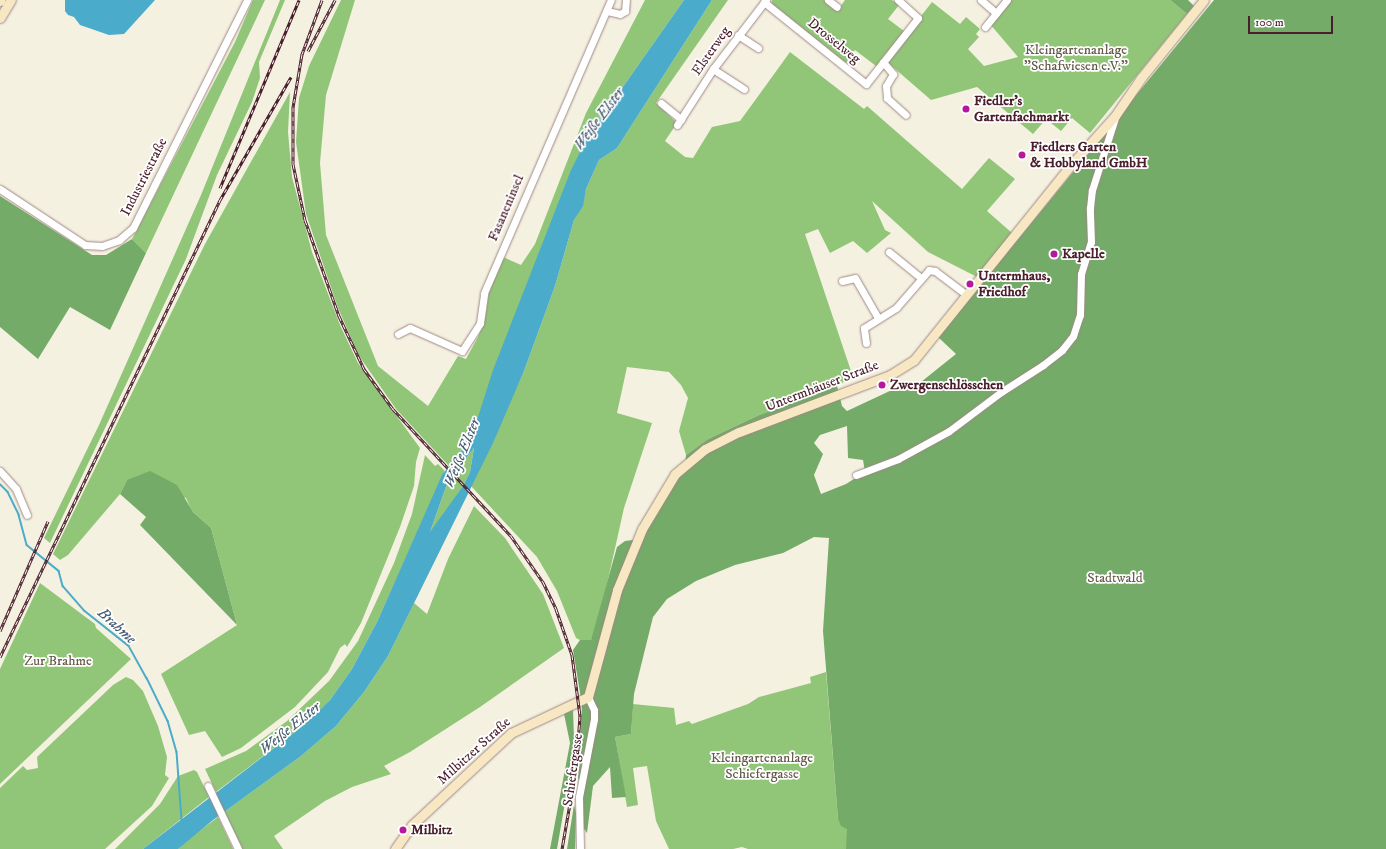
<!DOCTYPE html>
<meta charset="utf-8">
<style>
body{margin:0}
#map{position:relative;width:1386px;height:849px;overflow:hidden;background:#f5f1e1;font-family:"IM FELL DW Pica",serif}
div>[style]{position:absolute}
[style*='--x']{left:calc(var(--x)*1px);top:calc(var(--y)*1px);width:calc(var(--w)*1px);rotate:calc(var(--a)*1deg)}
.green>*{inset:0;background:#91c678}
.forest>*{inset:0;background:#74ab68}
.water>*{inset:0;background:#4babca}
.stream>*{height:1.5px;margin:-0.75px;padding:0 0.75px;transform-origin:0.75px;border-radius:0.75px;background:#4babca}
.roads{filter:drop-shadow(0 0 1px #a08886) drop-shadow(0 0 1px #a08886)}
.street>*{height:7px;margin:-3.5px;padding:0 3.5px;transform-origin:3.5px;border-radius:3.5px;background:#fff}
.secondary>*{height:9px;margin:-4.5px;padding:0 4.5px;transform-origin:4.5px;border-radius:4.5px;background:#f7e8c3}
.rail>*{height:3px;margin-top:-1.5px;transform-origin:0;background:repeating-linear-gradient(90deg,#fff 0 4.5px,#4a1f2b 0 9px);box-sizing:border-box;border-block:1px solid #4a1f2b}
.dots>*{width:11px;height:11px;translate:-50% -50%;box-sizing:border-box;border:2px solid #fff;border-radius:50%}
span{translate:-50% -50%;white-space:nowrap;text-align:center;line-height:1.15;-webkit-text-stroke:3.5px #fff;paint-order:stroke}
.street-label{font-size:14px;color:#4a1f2b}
.park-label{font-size:14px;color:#635946}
.poi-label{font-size:14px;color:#4a1f2b;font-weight:700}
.left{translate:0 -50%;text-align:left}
.water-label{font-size:15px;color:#4a5e73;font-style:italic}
.scale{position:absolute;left:1248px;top:16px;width:85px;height:18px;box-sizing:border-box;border:2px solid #4a1f2b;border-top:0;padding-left:5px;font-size:12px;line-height:14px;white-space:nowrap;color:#4a1f2b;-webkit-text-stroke:3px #fff;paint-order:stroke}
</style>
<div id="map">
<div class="green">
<i style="clip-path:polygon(253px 0,265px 0,146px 253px,132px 239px,235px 42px)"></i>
<i style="clip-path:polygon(280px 0,285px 0,259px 62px,260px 78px,252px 102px,217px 175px,186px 259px,50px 543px,44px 538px,99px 425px,201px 195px)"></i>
<i style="clip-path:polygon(341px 0,355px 0,326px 95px,320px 163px,326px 235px,378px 366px,428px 406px,458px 356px,466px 359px,478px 337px,485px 319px,490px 285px,503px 257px,521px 265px,535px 244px,586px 113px,645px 0,684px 0,587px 138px,471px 439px,449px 466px,396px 409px,359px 356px,338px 308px,306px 214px,296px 142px,299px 98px,309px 66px)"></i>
<i style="clip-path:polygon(712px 0,728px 0,656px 103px,677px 123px,665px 141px,685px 157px,693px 158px,712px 127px,740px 121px,790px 52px,864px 109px,867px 106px,962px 189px,989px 158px,1015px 179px,987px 211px,1019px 239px,985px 281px,928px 252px,872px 201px,885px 230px,891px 233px,867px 253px,853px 241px,830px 253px,818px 229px,805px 234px,853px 377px,837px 386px,759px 415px,708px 439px,686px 455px,679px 431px,688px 398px,681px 385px,669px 372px,627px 367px,617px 413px,652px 423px,624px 508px,599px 620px,591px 640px,580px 640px,576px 638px,557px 591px,537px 557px,471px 486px,524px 371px,555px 286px,574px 220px,582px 206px,586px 189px,599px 160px,617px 148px)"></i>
<i style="clip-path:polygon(772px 0,825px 0,838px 10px,845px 0,892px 0,899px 5px,888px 19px,904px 31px,876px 66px,855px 50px,846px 63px,772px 4px)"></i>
<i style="clip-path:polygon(1010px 0,1170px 0,1187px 14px,1090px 133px,1072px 118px,1061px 131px,1046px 119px,1033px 134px,977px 87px,931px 100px,886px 61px,932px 2px,960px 24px,966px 17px,980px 29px,976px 34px,979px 37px,968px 49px,984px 66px,1018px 57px,990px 24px)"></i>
<i style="clip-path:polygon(290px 92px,288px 132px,292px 177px,312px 252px,340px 325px,358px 363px,420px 448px,416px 462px,414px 486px,400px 527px,361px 623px,347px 647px,345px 644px,340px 648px,328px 672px,295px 707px,241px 748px,222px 757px,205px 731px,189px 735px,161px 674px,237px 625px,211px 528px,192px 511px,186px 498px,127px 480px,120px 494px,68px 555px,60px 560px,53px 554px,205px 244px)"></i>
<i style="clip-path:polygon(474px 448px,470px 472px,463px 486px,434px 529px,430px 532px,448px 481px)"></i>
<i style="clip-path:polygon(425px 455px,435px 466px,438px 464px,445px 471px,378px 620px,352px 669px,330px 700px,304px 725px,216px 792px,205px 769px,246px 751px,287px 721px,329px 681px,358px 641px,394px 563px,412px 514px)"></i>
<i style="clip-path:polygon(474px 506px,505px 538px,543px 594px,564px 648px,480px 707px,410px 752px,384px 766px,391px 774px,352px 787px,325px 801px,274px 836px,283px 849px,241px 849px,224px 812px,301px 756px,336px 726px,364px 692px,388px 656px,414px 603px,427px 614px,448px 559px)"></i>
<i style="clip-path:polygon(40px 583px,95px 624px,96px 628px,131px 659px,0 784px,0 669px)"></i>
<i style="clip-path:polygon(826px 672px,838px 819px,847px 828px,849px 839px,846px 849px,748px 849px,742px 847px,733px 849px,669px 849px,656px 821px,647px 766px,633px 768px,638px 805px,627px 807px,615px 737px,631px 734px,633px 704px,674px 708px,676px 725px,689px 721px,692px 724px,748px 704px,759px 697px,811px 683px,810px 677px)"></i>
<i style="clip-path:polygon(126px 677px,133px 680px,143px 691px,158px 726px,167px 757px,165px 775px,169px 778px,152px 806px,105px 849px,0 849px,0 788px,23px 766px,27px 770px,38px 768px,37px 757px,113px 685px)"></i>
<i style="clip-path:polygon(194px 770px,197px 772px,209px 797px,143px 849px,115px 849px,160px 804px,178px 776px)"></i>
<i style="clip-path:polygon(218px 817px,233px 849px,178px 849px,186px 841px)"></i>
</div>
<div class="forest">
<i style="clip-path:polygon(1170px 0,1188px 0,1194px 6px,1187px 14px)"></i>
<i style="clip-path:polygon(evenodd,1214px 0,1386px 0,1386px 849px,846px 849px,847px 829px,841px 826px,838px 819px,823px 631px,829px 538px,814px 537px,783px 553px,735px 565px,696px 581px,667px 599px,653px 617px,634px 694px,631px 734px,615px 737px,626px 797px,612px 798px,610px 767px,593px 786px,587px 833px,583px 827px,582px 802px,584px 784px,578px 779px,582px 705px,573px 650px,580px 640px,591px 640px,617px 547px,625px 541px,640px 539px,672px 482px,685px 468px,686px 455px,708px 439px,759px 415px,837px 386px,842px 406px,847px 411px,894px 389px,916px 386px,956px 354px,938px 337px,1214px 0,847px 426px,848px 458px,863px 460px,865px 472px,846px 484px,821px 494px,814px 475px,823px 454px,814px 443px,820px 435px,847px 426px)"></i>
<i style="clip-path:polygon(0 196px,92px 255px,106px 255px,132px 239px,146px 253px,110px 330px,70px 307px,38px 359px,0 327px)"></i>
<i style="clip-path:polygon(150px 471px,177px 485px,193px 512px,211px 528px,237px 625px,140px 525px,146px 517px,120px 494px,127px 480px)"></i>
<i style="clip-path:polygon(573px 709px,574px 739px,567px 791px,557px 849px,550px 849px,570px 743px,564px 714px)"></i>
<i style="clip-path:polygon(574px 805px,576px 813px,575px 849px,567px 849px)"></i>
</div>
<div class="water">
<i style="clip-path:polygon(65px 0,155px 0,124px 34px,109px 35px,80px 25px,74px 17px,68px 15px,65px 11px)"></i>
<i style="clip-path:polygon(evenodd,684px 0,712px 0,617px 148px,599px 160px,586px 189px,583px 206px,574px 220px,555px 286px,524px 371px,493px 443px,388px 656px,364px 692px,336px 726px,301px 756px,213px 820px,178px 849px,143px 849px,304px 725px,330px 700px,352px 669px,378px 620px,442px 475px,471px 439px,493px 370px,571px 170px,587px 138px,684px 0,474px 448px,470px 472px,463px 486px,430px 532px,448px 481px,474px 448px)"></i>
</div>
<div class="stream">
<i style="--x:0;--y:484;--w:11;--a:45"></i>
<i style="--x:8;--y:492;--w:25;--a:64"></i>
<i style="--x:19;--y:515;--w:31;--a:75"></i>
<i style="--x:27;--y:545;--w:41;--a:39.1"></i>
<i style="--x:59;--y:571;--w:16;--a:75"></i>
<i style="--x:63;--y:586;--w:33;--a:49"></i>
<i style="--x:85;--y:611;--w:56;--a:38.5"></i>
<i style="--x:129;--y:646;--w:37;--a:61"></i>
<i style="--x:147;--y:678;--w:48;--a:64"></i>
<i style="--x:168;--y:721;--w:32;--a:74"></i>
<i style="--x:177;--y:752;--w:68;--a:85.8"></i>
</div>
<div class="roads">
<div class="street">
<i style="--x:828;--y:0;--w:11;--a:38"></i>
<i style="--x:981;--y:0;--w:20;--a:41"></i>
<i style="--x:764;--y:2;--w:131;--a:38.8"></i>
<i style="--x:866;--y:84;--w:84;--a:-51.8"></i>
<i style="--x:918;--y:18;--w:27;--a:-138"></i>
<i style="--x:607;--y:11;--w:13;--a:13"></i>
<i style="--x:620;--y:14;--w:6;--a:-31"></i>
<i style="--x:625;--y:11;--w:11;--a:-85"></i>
<i style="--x:985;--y:27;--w:35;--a:-51"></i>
<i style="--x:738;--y:35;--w:24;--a:33"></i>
<i style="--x:883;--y:62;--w:16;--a:50"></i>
<i style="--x:893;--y:74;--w:14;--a:120"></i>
<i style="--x:886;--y:86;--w:12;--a:85"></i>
<i style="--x:887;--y:98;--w:25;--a:42"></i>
<i style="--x:713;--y:69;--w:37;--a:33"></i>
<i style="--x:661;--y:103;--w:26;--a:39"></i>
<i style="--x:677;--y:125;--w:67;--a:-57.3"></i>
<i style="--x:713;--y:69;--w:87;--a:-52.5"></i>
<i style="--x:0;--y:189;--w:102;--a:33.4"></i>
<i style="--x:85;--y:245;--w:17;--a:3"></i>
<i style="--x:102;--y:246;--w:18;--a:-19"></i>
<i style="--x:119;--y:240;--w:18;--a:-41"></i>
<i style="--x:133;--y:228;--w:255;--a:-63.4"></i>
<i style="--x:889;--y:252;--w:41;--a:39.1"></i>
<i style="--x:842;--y:281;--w:13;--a:-13"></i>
<i style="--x:855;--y:278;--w:46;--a:60.1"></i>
<i style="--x:398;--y:334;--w:13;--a:-27"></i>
<i style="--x:410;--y:328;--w:57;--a:23.9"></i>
<i style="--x:462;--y:351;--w:33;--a:-57"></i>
<i style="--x:480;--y:323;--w:30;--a:-82"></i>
<i style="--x:484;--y:293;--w:319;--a:-66.6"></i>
<i style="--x:866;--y:343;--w:15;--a:-98"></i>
<i style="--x:864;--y:328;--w:38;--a:-32"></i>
<i style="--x:896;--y:308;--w:50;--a:-49"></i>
<i style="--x:929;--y:270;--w:6;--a:9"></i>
<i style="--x:935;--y:271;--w:39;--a:37"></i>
<i style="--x:0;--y:471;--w:24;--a:48"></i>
<i style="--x:16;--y:489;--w:28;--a:67"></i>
<i style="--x:856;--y:475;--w:45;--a:-20.9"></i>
<i style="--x:898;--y:459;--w:58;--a:-28.8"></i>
<i style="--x:949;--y:431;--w:65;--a:-36.9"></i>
<i style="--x:1001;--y:392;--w:50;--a:-32.7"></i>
<i style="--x:1043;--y:365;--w:24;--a:-38"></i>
<i style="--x:1062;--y:350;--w:18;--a:-52"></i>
<i style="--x:1073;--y:336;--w:22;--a:-72"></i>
<i style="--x:1080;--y:315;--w:41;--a:-88.6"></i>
<i style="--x:1081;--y:274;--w:34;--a:-73"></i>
<i style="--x:1091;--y:242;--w:34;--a:-92"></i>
<i style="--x:1090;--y:208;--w:18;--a:-84"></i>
<i style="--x:1092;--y:190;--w:76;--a:-72.3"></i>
<i style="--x:208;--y:786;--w:70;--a:64.5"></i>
<i style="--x:580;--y:849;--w:52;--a:-91.1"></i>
<i style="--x:579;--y:797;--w:79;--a:-79.1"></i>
<i style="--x:594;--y:719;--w:9;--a:-90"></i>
<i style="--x:594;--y:710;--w:14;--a:-115"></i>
</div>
<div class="secondary">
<i style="--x:0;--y:1;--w:1;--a:-45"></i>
<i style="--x:0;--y:18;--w:21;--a:-59"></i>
<i style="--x:395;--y:849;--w:29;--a:-55"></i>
<i style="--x:412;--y:825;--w:135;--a:-42.9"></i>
<i style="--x:511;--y:733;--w:85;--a:-25.1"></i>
<i style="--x:588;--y:697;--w:111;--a:-74.8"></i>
<i style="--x:617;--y:590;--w:66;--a:-67.7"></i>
<i style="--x:642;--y:529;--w:64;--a:-59"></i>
<i style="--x:675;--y:474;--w:39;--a:-40"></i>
<i style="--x:705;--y:449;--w:38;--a:-27"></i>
<i style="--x:739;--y:432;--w:161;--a:-20.7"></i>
<i style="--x:890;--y:375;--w:28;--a:-32"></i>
<i style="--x:914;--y:360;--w:248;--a:-51.2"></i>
<i style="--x:1069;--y:167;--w:69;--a:-48"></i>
<i style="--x:1115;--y:116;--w:46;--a:-55.6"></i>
<i style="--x:1141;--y:78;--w:100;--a:-51.1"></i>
</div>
</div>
<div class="rail">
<i style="--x:322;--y:0;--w:58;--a:110.3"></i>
<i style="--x:302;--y:54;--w:54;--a:99.6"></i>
<i style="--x:293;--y:107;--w:57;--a:90"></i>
<i style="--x:293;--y:164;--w:57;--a:77.9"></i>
<i style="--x:305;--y:220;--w:102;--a:70.5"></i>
<i style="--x:339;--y:316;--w:59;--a:64.7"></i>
<i style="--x:364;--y:369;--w:49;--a:54.1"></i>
<i style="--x:393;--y:409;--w:173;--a:47.1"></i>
<i style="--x:511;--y:536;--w:56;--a:55.2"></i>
<i style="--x:543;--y:582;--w:30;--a:64"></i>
<i style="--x:556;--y:609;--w:49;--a:70.8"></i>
<i style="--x:572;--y:655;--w:62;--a:82.5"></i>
<i style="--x:580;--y:716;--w:53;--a:94.3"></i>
<i style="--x:576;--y:769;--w:81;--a:99.9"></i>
<i style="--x:308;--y:51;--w:58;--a:-62.1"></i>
<i style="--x:220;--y:188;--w:204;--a:-67.2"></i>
<i style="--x:0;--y:631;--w:120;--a:-66.4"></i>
<i style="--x:0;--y:657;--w:507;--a:-64.29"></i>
<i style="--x:220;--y:200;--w:142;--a:-60"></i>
</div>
<div class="dots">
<i style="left:966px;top:109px;background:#b5179e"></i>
<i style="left:1022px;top:155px;background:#b5179e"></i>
<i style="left:1054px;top:254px;background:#b5179e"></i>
<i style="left:970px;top:284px;background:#b5179e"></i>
<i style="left:882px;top:385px;background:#b5179e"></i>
<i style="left:403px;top:830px;background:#b5179e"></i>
</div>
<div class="street-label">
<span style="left:834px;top:41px;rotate:39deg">Drosselweg</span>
<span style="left:711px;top:51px;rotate:-55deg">Elsterweg</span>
<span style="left:144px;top:177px;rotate:-63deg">Industriestraße</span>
<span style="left:506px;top:208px;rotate:-67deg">Fasaneninsel</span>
<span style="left:822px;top:386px;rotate:-21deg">Untermhäuser Straße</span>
<span style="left:474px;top:751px;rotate:-42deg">Milbitzer Straße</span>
<span style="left:573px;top:770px;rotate:-82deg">Schiefergasse</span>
</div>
<div class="park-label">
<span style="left:1076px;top:58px">Kleingartenanlage<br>"Schafwiesen e.V."</span>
<span style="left:1115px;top:578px">Stadtwald</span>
<span style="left:58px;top:661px">Zur Brahme</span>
<span style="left:762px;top:766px">Kleingartenanlage<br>Schiefergasse</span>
</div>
<div class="poi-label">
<span class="left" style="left:974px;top:109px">Fiedler's<br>Gartenfachmarkt</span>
<span class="left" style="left:1030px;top:155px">Fiedlers Garten<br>&amp; Hobbyland GmbH</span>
<span class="left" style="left:1062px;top:254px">Kapelle</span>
<span class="left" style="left:978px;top:284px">Untermhaus,<br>Friedhof</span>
<span class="left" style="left:890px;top:385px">Zwergenschlösschen</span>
<span class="left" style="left:411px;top:830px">Milbitz</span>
</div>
<div class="water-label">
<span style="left:599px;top:119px;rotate:-53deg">Weiße Elster</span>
<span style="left:462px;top:453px;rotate:-68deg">Weiße Elster</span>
<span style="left:117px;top:626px;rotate:42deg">Brahme</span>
<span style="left:290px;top:728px;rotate:-39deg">Weiße Elster</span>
</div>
<div class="scale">100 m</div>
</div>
